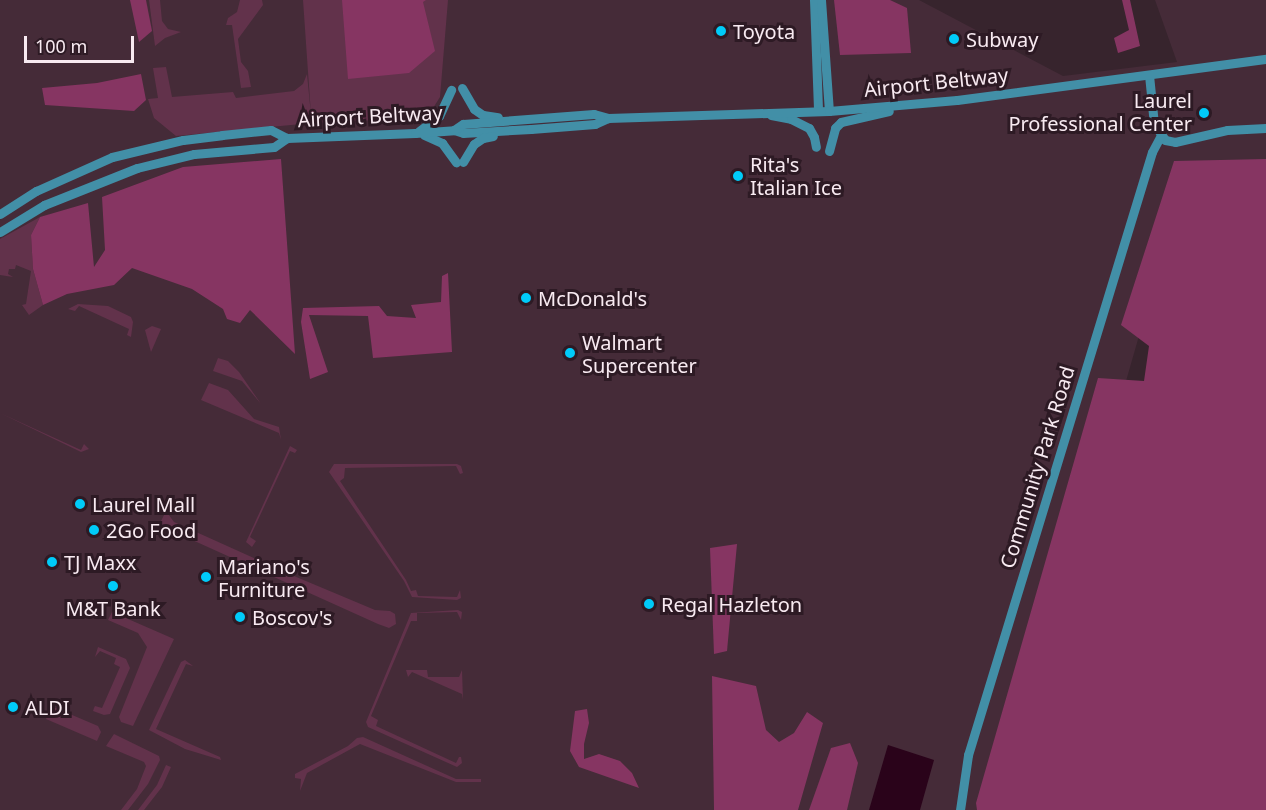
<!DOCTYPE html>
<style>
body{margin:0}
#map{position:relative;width:1266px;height:810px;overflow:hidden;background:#37242d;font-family:"Noto Sans",sans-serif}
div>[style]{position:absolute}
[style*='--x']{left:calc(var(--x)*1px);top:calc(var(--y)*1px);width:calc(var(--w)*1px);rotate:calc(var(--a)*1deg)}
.built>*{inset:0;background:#452b38}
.green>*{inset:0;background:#62324b}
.forest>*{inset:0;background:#863562}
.water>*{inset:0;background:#2a031a}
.secondary>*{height:9px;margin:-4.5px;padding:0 4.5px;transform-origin:4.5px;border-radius:4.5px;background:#428fa7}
.dots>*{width:16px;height:16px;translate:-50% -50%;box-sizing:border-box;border:3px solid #2d1a24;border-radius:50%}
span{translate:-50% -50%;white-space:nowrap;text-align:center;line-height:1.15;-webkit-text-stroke:6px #2d1a24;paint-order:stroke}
.poi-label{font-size:20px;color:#f8eaf1}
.left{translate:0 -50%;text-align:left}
.right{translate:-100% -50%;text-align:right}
.street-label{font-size:20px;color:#f8eaf1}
.scale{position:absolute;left:24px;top:36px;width:110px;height:27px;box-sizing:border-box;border:3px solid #f8eaf1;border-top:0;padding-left:8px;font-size:18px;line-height:21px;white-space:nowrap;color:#f8eaf1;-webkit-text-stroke:4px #2d1a24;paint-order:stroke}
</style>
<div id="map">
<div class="built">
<i style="clip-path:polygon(0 0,919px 0,1063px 76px,1177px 62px,1155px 0,1266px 0,1266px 201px,1186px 172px,1003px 810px,0 810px)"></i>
</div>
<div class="green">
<i style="clip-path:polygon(149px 0,160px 0,162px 21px,168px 29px,181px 32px,165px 38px,155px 46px)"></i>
<i style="clip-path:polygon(240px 0,262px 0,263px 5px,238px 39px,241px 62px,248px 71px,251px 87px,241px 88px,232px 25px,226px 25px,228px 18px,237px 12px)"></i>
<i style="clip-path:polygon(303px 0,448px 0,440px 97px,430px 113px,418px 118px,312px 123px,176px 136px,154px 118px,148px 99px,158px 98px,153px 68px,166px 67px,172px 97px,233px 92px,236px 98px,294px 91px,303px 84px,307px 74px,311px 115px)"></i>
<i style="clip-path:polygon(40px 217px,31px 235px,33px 269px,43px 305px,29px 315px,22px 305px,26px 304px,31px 271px,16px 265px,15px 269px,9px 269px,8px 274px,13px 277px,0 275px,0 239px)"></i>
<i style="clip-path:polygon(78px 304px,108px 306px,131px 317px,133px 322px,131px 337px,127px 335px,129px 329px,79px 306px,75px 311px,68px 309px)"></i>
<i style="clip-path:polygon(152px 326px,161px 329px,151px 352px,145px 330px)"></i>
<i style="clip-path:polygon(218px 358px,228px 361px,239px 372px,261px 404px,242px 381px,213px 371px)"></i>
<i style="clip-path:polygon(209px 383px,228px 390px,254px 419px,279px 427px,281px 440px,279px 433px,201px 400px)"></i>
<i style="clip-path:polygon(0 413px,81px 450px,84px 444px,89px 449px,81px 452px)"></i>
<i style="clip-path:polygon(290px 446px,297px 450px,295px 453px,290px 451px,250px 537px,256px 541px,252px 547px,246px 542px)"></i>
<i style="clip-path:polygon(334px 464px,457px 464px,461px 466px,463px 473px,460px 474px,456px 466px,345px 468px,344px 478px,340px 481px,406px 580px,411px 591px,416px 590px,418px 596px,457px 597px,460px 590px,461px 598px,457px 600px,412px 597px,404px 581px,329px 472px)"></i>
<i style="clip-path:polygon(166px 511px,174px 522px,294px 576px,375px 610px,390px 611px,395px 614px,396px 624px,389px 628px,378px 624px,159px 525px)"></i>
<i style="clip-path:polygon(458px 610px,462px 612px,461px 620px,457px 612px,417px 613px,417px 621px,411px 621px,371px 716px,378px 720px,376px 726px,456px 763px,459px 757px,461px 757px,462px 763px,457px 767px,368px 727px,366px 722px,411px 613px)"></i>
<i style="clip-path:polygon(112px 612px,174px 639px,133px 726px,121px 722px,119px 717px,147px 647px,138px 633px,108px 620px)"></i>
<i style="clip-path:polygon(98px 647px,126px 659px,130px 668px,110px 714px,104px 715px,93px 711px,94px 708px,95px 706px,102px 708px,120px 667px,114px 664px,116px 658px,100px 651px,95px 657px)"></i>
<i style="clip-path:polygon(185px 660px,193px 666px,186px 664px,156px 729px,220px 757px,221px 760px,185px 749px,149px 730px,181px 662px)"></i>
<i style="clip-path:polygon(406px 670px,427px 670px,428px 677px,459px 677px,462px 670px,463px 700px,462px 694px,412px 672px,408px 677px)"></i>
<i style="clip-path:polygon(51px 706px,98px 726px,101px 732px,97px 741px,46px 719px)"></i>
<i style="clip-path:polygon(114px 734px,159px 756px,160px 760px,148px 784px,128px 810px,121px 810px,137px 789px,146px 766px,144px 762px,106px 746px)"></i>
<i style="clip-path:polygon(363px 737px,456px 779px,481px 779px,481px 782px,456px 782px,360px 744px,307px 773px,300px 791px,301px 779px,295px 778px,295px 774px,348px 746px,357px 738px)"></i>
<i style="clip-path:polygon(166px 765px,171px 767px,162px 787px,144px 810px,138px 810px,157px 785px)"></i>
</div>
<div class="forest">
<i style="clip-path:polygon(130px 0,146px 0,152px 31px,139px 42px)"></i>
<i style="clip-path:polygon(342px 0,426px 0,423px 2px,435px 51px,409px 73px,348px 79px)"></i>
<i style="clip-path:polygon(834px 0,890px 0,907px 8px,911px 53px,840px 55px)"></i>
<i style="clip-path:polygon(1122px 0,1130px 0,1140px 46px,1118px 53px,1114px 38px,1129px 30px)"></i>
<i style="clip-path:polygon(141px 74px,146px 100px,134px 111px,45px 105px,42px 88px,97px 83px)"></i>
<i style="clip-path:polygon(281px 159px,295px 354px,250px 310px,240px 323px,227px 319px,223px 309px,192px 289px,132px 268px,114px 285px,67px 294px,43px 305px,33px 269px,31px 235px,40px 217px,88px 203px,94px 267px,105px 250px,102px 197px,183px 167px)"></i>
<i style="clip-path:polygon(1266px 159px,1266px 810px,977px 810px,976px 803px,1098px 378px,1144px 381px,1149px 346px,1121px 325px,1174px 161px)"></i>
<i style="clip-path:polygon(448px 273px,452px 352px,373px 358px,368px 316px,309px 315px,328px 372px,310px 379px,301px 322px,303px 308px,379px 306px,387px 316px,416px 318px,411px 305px,441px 302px,442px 276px)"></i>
<i style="clip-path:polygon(737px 544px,727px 651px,714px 654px,710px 548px)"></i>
<i style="clip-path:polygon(712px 676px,756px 686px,766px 730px,779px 742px,794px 733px,807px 712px,823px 723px,798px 810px,714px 810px)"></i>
<i style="clip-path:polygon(587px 709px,589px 723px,584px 744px,584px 759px,599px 754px,620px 761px,632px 773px,639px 788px,579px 767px,570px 751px,575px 711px)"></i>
<i style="clip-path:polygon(850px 743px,858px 763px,847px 810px,809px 810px,831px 748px)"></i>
</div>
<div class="water">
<i style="clip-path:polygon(888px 745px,934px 760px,920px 810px,869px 810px)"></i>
</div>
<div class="secondary">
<i style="--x:814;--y:0;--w:110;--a:87.9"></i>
<i style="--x:821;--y:0;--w:111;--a:85.9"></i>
<i style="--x:1149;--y:75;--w:49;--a:84.2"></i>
<i style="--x:1154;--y:124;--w:19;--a:55"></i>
<i style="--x:1165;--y:140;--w:10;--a:11"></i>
<i style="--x:1175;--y:142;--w:53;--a:-13"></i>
<i style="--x:1227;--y:130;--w:39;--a:-3"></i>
<i style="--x:462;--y:88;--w:24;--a:60"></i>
<i style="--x:474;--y:109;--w:11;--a:34"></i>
<i style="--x:483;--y:115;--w:15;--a:8"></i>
<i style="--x:771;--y:115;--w:20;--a:11"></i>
<i style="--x:791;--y:119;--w:20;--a:27"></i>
<i style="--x:809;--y:128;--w:10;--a:61"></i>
<i style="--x:814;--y:137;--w:10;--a:79"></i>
<i style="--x:454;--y:130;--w:9;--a:18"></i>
<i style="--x:463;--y:133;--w:68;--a:-3.4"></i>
<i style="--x:531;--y:129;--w:64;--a:-4.5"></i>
<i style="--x:595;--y:124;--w:14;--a:-25"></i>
<i style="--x:419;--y:131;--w:25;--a:-37"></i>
<i style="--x:439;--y:116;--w:29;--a:-65"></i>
<i style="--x:424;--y:135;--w:20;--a:24"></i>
<i style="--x:442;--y:143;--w:24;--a:54"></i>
<i style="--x:829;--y:151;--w:24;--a:-75"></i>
<i style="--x:835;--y:128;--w:8;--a:-45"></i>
<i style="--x:841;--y:122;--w:49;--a:-12.9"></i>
<i style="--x:463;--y:162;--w:21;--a:-59"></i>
<i style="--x:474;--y:144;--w:11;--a:-34"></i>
<i style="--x:483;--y:138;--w:10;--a:-11"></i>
<i style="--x:0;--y:214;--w:43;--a:-32.6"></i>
<i style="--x:36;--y:191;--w:83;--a:-24.1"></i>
<i style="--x:112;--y:157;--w:73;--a:-13.5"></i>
<i style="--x:183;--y:140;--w:39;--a:-7"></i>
<i style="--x:222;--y:135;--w:49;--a:-5.8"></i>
<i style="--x:271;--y:130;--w:18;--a:27"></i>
<i style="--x:287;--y:138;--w:128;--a:-2.2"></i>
<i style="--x:415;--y:133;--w:39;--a:-4"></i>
<i style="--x:454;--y:130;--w:11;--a:-34"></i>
<i style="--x:463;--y:124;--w:131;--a:-4.4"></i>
<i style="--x:594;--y:114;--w:15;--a:16"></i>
<i style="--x:608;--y:118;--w:221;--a:-1.8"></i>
<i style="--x:829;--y:111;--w:128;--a:-4.9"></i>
<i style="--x:957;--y:100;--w:312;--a:-7.6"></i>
<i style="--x:0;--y:232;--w:52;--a:-31.5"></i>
<i style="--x:44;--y:205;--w:100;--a:-21.7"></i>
<i style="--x:137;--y:168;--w:59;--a:-13.8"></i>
<i style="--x:194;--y:154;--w:80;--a:-5"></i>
<i style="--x:274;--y:147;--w:16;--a:-35"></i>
<i style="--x:960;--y:810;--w:56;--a:-81.7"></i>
<i style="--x:968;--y:755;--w:630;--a:-73.03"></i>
<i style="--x:1152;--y:152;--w:17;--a:-62"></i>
</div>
<div class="dots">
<i style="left:721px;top:31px;background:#00cbf9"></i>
<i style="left:954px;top:39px;background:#00cbf9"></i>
<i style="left:1204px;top:113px;background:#00cbf9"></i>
<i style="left:738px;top:176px;background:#00cbf9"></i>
<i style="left:526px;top:298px;background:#00cbf9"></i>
<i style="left:570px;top:353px;background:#00cbf9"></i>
<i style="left:80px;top:504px;background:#00cbf9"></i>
<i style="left:94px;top:530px;background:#00cbf9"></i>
<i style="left:52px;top:562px;background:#00cbf9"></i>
<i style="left:206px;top:577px;background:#00cbf9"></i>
<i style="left:113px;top:586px;background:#00cbf9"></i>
<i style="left:649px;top:604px;background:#00cbf9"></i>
<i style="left:240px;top:617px;background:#00cbf9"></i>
<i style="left:13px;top:707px;background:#00cbf9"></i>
</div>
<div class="poi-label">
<span class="left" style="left:733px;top:31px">Toyota</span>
<span class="left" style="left:966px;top:39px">Subway</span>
<span class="right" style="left:1192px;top:112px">Laurel<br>Professional Center</span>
<span class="left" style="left:750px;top:176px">Rita's<br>Italian Ice</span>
<span class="left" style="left:538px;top:298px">McDonald's</span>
<span class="left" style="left:582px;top:354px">Walmart<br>Supercenter</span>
<span class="left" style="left:92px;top:504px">Laurel Mall</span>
<span class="left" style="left:106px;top:530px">2Go Food</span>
<span class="left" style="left:64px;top:562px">TJ Maxx</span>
<span class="left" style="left:218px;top:578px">Mariano's<br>Furniture</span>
<span class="left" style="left:661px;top:604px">Regal Hazleton</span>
<span style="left:113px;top:608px">M&amp;T Bank</span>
<span class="left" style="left:252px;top:617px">Boscov's</span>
<span class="left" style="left:25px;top:707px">ALDI</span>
</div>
<div class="street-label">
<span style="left:936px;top:82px;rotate:-6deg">Airport Beltway</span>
<span style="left:370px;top:116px;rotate:-3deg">Airport Beltway</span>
<span style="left:1037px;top:467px;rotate:-73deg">Community Park Road</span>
</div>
<div class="scale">100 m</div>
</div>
